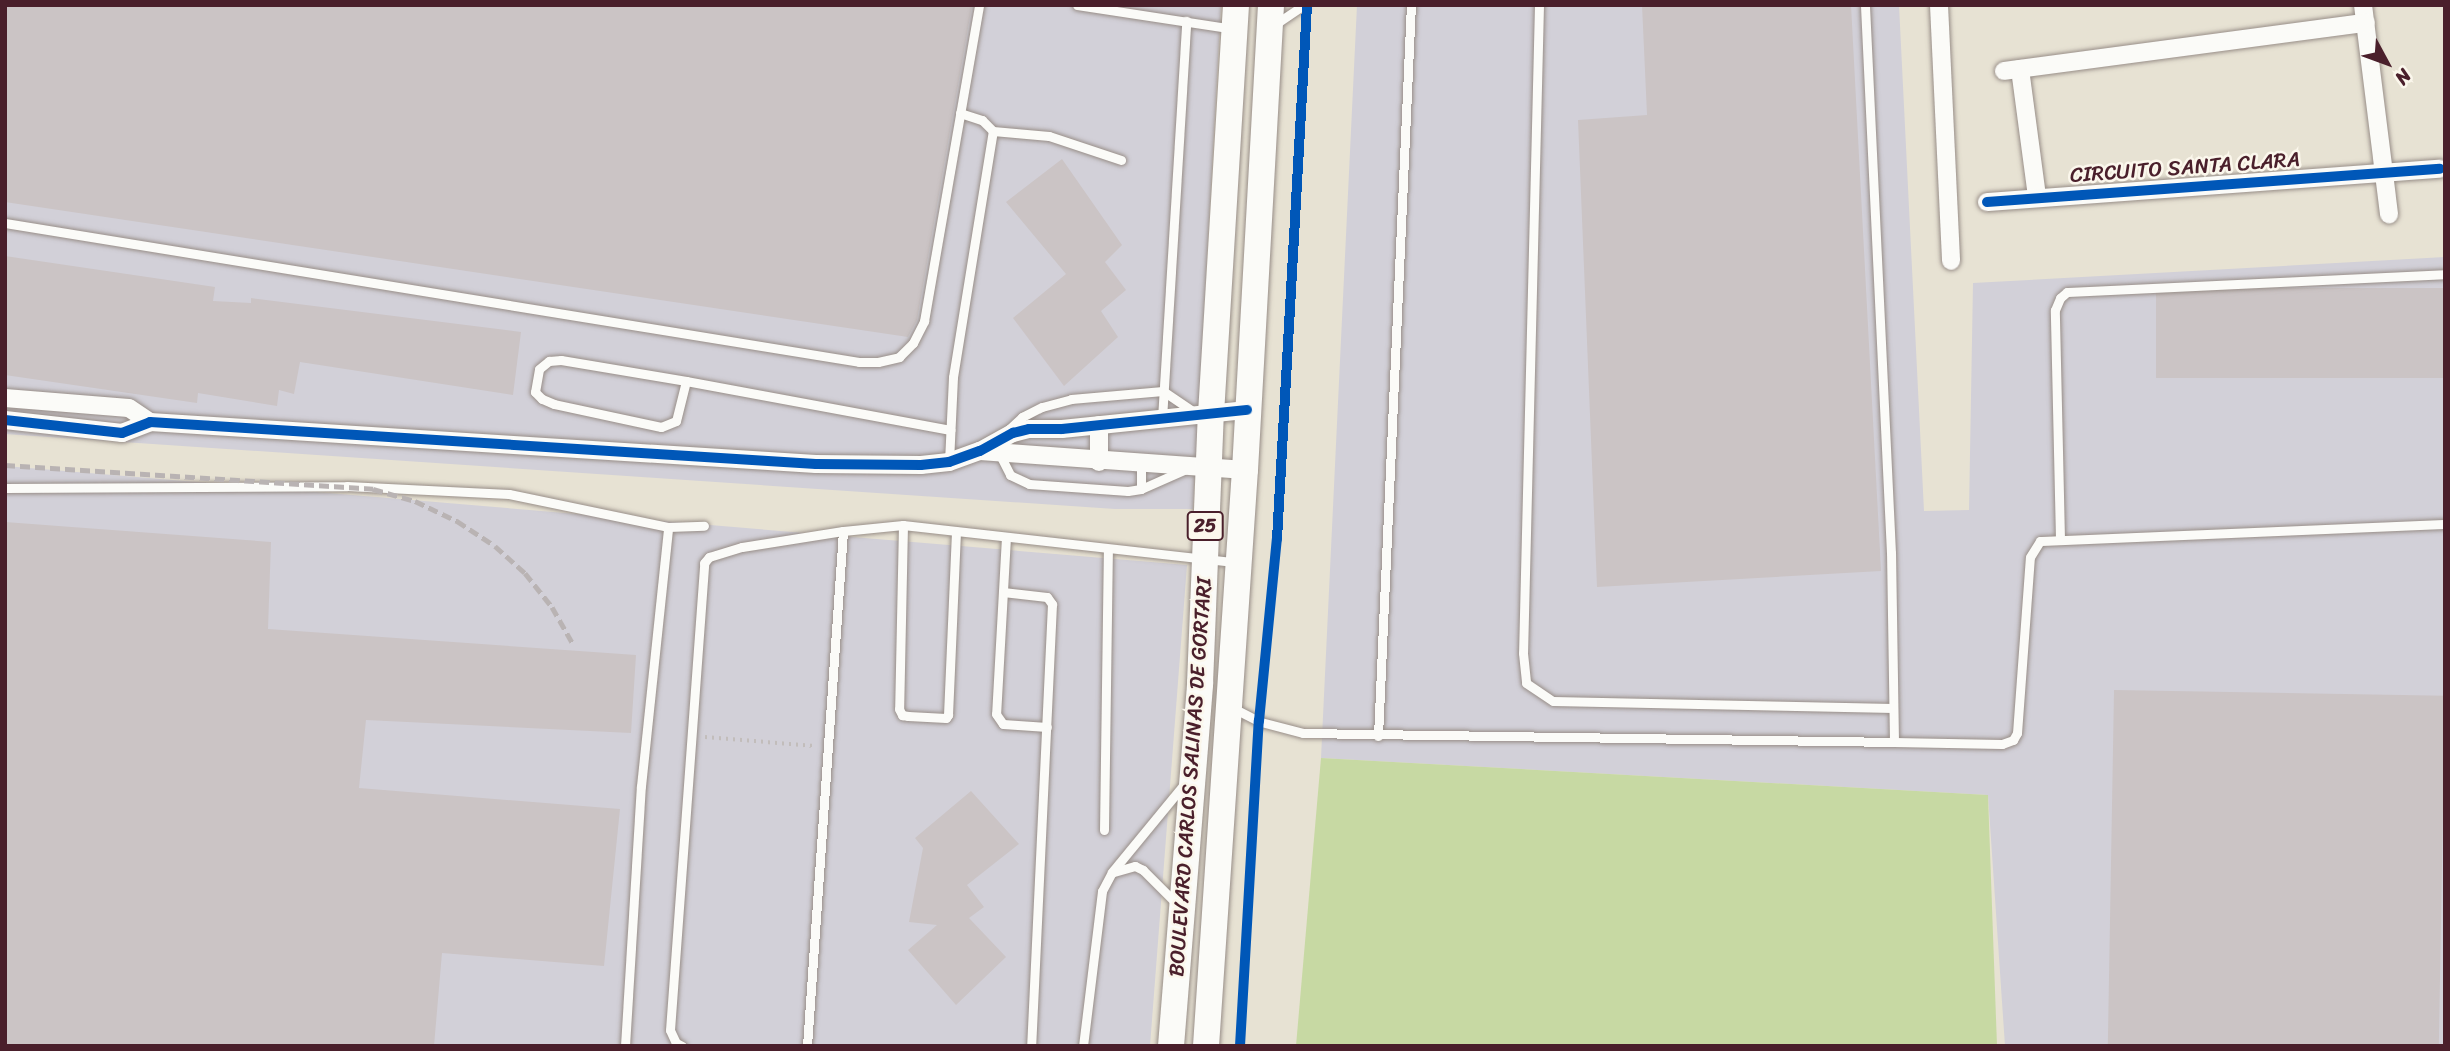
<!DOCTYPE html>
<style>
body{margin:0}
#map{position:relative;width:2450px;height:1051px;overflow:hidden;background:#e7e2d3;font-family:Sriracha,sans-serif}
div>[style]{position:absolute}
[style*='--x']{left:calc(var(--x)*1px);top:calc(var(--y)*1px);width:calc(var(--w)*1px);rotate:calc(var(--a)*1deg)}
.industrial>*{inset:0;background:#d2d0d8}
.green>*{inset:0;background:#c7d9a3}
.building>*{inset:0;background:#cbc4c5;transform-origin:0 0}
.path>*{height:3.5px;margin-top:-1.75px;transform-origin:0;background:repeating-linear-gradient(90deg,#c2bdbb 0 2px,transparent 0 7px)}
.roads{filter:drop-shadow(0 0 2px #988e88) drop-shadow(0 0 2px #988e88)}
.lane>*{height:9px;margin:-4.5px;padding:0 4.5px;transform-origin:4.5px;border-radius:4.5px;background:#fbfbf8}
.street>*{height:18px;margin:-9px;padding:0 9px;transform-origin:9px;border-radius:9px;background:#fbfbf8}
.primary>*{height:26px;margin:-13px;padding:0 13px;transform-origin:13px;border-radius:13px;background:#fbfbf8}
.rail>*{height:5px;margin-top:-2.5px;transform-origin:0;background:repeating-linear-gradient(90deg,#b9b3b3 0 10px,transparent 0 15px)}
.cycleway>*{height:10px;margin:-5px;padding:0 5px;transform-origin:5px;border-radius:5px;background:#0057b8}
span{translate:-50% -50%;white-space:nowrap;text-align:center;line-height:1.15;-webkit-text-stroke:5px #fbf7ec;paint-order:stroke}
.shield-label span{padding:2px 5px;background:#fbf7ec;border:2px solid;border-radius:5px;-webkit-text-stroke-width:0}
.shield-label{font-size:19px;color:#4a1f2b;font-weight:700}
.street-label{font-size:21px;color:#4a1f2b}
.frame{position:absolute;inset:0;border:7px solid #4a1f2b;pointer-events:none}
.north{position:absolute;left:2352px;top:28px;width:70px;height:70px;-webkit-text-stroke:5px #fbf7ec;paint-order:stroke;rotate:131deg;font-size:19px;font-weight:700;line-height:28px;text-align:center;color:#4a1f2b}
.north::after{content:'';display:block;margin:auto;width:24px;height:32px;background:#4a1f2b;clip-path:polygon(50% 0,100% 100%,50% 72%,0 100%)}
</style>
<div id="map">
<div class="industrial">
<i style="clip-path:polygon(5px 5px,1221px 5px,1193px 509px,1115px 509px,5px 434px)"></i>
<i style="clip-path:polygon(1357px 5px,1899px 5px,1924px 511px,1969px 510px,1973px 283px,2445px 257px,2445px 1046px,2005px 1046px,1988px 795px,1321px 758px)"></i>
<i style="clip-path:polygon(5px 466px,1187px 565px,1150px 1046px,5px 1046px)"></i>
</div>
<div class="green">
<i style="clip-path:polygon(1321px 758px,1988px 795px,1997px 1046px,1296px 1046px)"></i>
</div>
<div class="building">
<i style="clip-path:polygon(5px 5px,972px 5px,917px 320px,908px 337px,5px 202px)"></i>
<i style="clip-path:polygon(1642px 5px,1851px 5px,1881px 571px,1597px 587px,1578px 120px,1647px 115px)"></i>
<i style="clip-path:polygon(1062px 159px,1122px 245px,1105px 262px,1126px 290px,1101px 311px,1118px 337px,1064px 386px,1013px 318px,1066px 274px,1006px 202px)"></i>
<i style="clip-path:polygon(5px 256px,215px 287px,213px 301px,251px 303px,251px 298px,521px 332px,513px 395px,300px 362px,294px 394px,279px 390px,277px 406px,198px 393px,197px 403px,5px 375px)"></i>
<i style="left:2445px;top:288px;width:90px;height:289px;rotate:90deg"></i>
<i style="clip-path:polygon(5px 522px,271px 542px,268px 629px,636px 655px,631px 733px,366px 720px,359px 788px,620px 809px,604px 966px,442px 953px,434px 1046px,5px 1046px)"></i>
<i style="left:2114px;top:690px;width:331px;height:356px;rotate:1deg"></i>
<i style="clip-path:polygon(971px 791px,1019px 844px,967px 885px,984px 907px,969px 918px,1006px 957px,956px 1005px,908px 950px,937px 925px,909px 922px,923px 848px,915px 838px)"></i>
</div>
<div class="path">
<i style="--x:705;--y:737;--w:110;--a:4.7"></i>
</div>
<div class="roads">
<div class="lane">
<i style="--x:1077;--y:5;--w:158;--a:8.7"></i>
<i style="--x:1539;--y:5;--w:648;--a:91.41"></i>
<i style="--x:1523;--y:653;--w:30;--a:84"></i>
<i style="--x:1526;--y:683;--w:32;--a:34"></i>
<i style="--x:1553;--y:701;--w:340;--a:1.2"></i>
<i style="--x:1277;--y:23;--w:32;--a:-34"></i>
<i style="--x:960;--y:113;--w:23;--a:18"></i>
<i style="--x:982;--y:120;--w:16;--a:45"></i>
<i style="--x:5;--y:223;--w:865;--a:9.24"></i>
<i style="--x:859;--y:362;--w:19;--a:0"></i>
<i style="--x:878;--y:362;--w:22;--a:-13"></i>
<i style="--x:899;--y:357;--w:20;--a:-45"></i>
<i style="--x:913;--y:343;--w:25;--a:-63"></i>
<i style="--x:924;--y:321;--w:321;--a:-80.1"></i>
<i style="--x:686;--y:381;--w:41;--a:104"></i>
<i style="--x:676;--y:421;--w:16;--a:158"></i>
<i style="--x:661;--y:427;--w:109;--a:-167.9"></i>
<i style="--x:554;--y:404;--w:13;--a:-157"></i>
<i style="--x:542;--y:399;--w:10;--a:-135"></i>
<i style="--x:535;--y:392;--w:23;--a:-80"></i>
<i style="--x:539;--y:369;--w:13;--a:-39"></i>
<i style="--x:549;--y:361;--w:12;--a:-5"></i>
<i style="--x:561;--y:360;--w:127;--a:9.5"></i>
<i style="--x:686;--y:381;--w:269;--a:10.5"></i>
<i style="--x:1162;--y:419;--w:399;--a:-86.5"></i>
<i style="--x:1007;--y:431;--w:21;--a:-43"></i>
<i style="--x:1022;--y:417;--w:22;--a:-27"></i>
<i style="--x:1042;--y:407;--w:30;--a:-15"></i>
<i style="--x:1071;--y:399;--w:92;--a:-5"></i>
<i style="--x:1163;--y:391;--w:41;--a:34.1"></i>
<i style="--x:998;--y:451;--w:27;--a:63"></i>
<i style="--x:1010;--y:475;--w:21;--a:25"></i>
<i style="--x:1029;--y:484;--w:99;--a:4"></i>
<i style="--x:1128;--y:491;--w:13;--a:-9"></i>
<i style="--x:1141;--y:489;--w:49;--a:-24"></i>
<i style="--x:949;--y:462;--w:85;--a:-87.3"></i>
<i style="--x:953;--y:377;--w:249;--a:-80.8"></i>
<i style="--x:993;--y:131;--w:56;--a:5.1"></i>
<i style="--x:1049;--y:136;--w:76;--a:18.4"></i>
<i style="--x:5;--y:488;--w:342;--a:-0.3"></i>
<i style="--x:347;--y:486;--w:162;--a:2.8"></i>
<i style="--x:509;--y:494;--w:162;--a:11.7"></i>
<i style="--x:668;--y:527;--w:36;--a:-2"></i>
<i style="--x:1141;--y:489;--w:24;--a:-90"></i>
<i style="--x:903;--y:525;--w:184;--a:91.2"></i>
<i style="--x:899;--y:709;--w:7;--a:63"></i>
<i style="--x:902;--y:715;--w:6;--a:9"></i>
<i style="--x:908;--y:716;--w:38;--a:3"></i>
<i style="--x:946;--y:718;--w:4;--a:-56"></i>
<i style="--x:948;--y:715;--w:184;--a:-87.5"></i>
<i style="--x:843;--y:531;--w:60;--a:-5.7"></i>
<i style="--x:903;--y:525;--w:333;--a:6.4"></i>
<i style="--x:1006;--y:537;--w:177;--a:93.2"></i>
<i style="--x:996;--y:714;--w:12;--a:55"></i>
<i style="--x:1003;--y:724;--w:44;--a:3.9"></i>
<i style="--x:2060;--y:539;--w:229;--a:-91.3"></i>
<i style="--x:2055;--y:310;--w:13;--a:-67"></i>
<i style="--x:2060;--y:298;--w:9;--a:-41"></i>
<i style="--x:2067;--y:292;--w:378;--a:-2.7"></i>
<i style="--x:1003;--y:592;--w:44;--a:6.5"></i>
<i style="--x:1047;--y:597;--w:9;--a:54"></i>
<i style="--x:1052;--y:604;--w:442;--a:92.7"></i>
<i style="--x:1231;--y:707;--w:34;--a:27"></i>
<i style="--x:1261;--y:722;--w:43;--a:14.7"></i>
<i style="--x:1303;--y:733;--w:591;--a:0.87"></i>
<i style="--x:1894;--y:742;--w:189;--a:-90.9"></i>
<i style="--x:1891;--y:553;--w:549;--a:-92.72"></i>
<i style="--x:1378;--y:736;--w:732;--a:-87.42"></i>
<i style="--x:1894;--y:742;--w:108;--a:1.1"></i>
<i style="--x:2002;--y:744;--w:12;--a:-20"></i>
<i style="--x:2013;--y:740;--w:8;--a:-60"></i>
<i style="--x:2017;--y:733;--w:176;--a:-85.8"></i>
<i style="--x:2030;--y:557;--w:19;--a:-58"></i>
<i style="--x:2040;--y:541;--w:405;--a:-2.4"></i>
<i style="--x:1104;--y:830;--w:280;--a:-89.2"></i>
<i style="--x:1114;--y:872;--w:22;--a:-16"></i>
<i style="--x:1135;--y:866;--w:9;--a:27"></i>
<i style="--x:1143;--y:870;--w:49;--a:45"></i>
<i style="--x:625;--y:1046;--w:260;--a:-86.5"></i>
<i style="--x:641;--y:786;--w:260;--a:-84"></i>
<i style="--x:682;--y:1046;--w:7;--a:-153"></i>
<i style="--x:676;--y:1043;--w:14;--a:-115"></i>
<i style="--x:670;--y:1030;--w:468;--a:-85.8"></i>
<i style="--x:704;--y:563;--w:8;--a:-50"></i>
<i style="--x:709;--y:557;--w:34;--a:-17"></i>
<i style="--x:742;--y:547;--w:102;--a:-9"></i>
<i style="--x:843;--y:531;--w:516;--a:94"></i>
<i style="--x:1083;--y:1046;--w:156;--a:-83"></i>
<i style="--x:1102;--y:891;--w:21;--a:-62"></i>
<i style="--x:1112;--y:872;--w:115;--a:-50.6"></i>
</div>
<div class="street">
<i style="--x:1939;--y:5;--w:256;--a:87.3"></i>
<i style="--x:2363;--y:5;--w:211;--a:82.9"></i>
<i style="--x:2020;--y:69;--w:128;--a:82.4"></i>
<i style="--x:2004;--y:71;--w:365;--a:-7.6"></i>
<i style="--x:1987;--y:202;--w:454;--a:-4.2"></i>
<i style="--x:5;--y:398;--w:124;--a:4.6"></i>
<i style="--x:129;--y:408;--w:25;--a:34"></i>
<i style="--x:5;--y:420;--w:118;--a:6.3"></i>
<i style="--x:122;--y:433;--w:30;--a:-21"></i>
<i style="--x:150;--y:422;--w:667;--a:3.61"></i>
<i style="--x:816;--y:464;--w:105;--a:0.5"></i>
<i style="--x:921;--y:465;--w:28;--a:-6"></i>
<i style="--x:949;--y:462;--w:33;--a:-20"></i>
<i style="--x:980;--y:451;--w:38;--a:-29"></i>
<i style="--x:1013;--y:433;--w:16;--a:-14"></i>
<i style="--x:1029;--y:429;--w:33;--a:0"></i>
<i style="--x:1062;--y:429;--w:186;--a:-5.9"></i>
<i style="--x:980;--y:451;--w:266;--a:4.1"></i>
<i style="--x:1099;--y:462;--w:37;--a:-90"></i>
</div>
<div class="primary">
<i style="--x:1171;--y:1046;--w:363;--a:-85.4"></i>
<i style="--x:1200;--y:684;--w:270;--a:-87.7"></i>
<i style="--x:1211;--y:414;--w:410;--a:-86.5"></i>
<i style="--x:1206;--y:1046;--w:577;--a:-86.13"></i>
<i style="--x:1245;--y:470;--w:466;--a:-86.8"></i>
</div>
</div>
<div class="rail">
<i style="--x:5;--y:465;--w:369;--a:3.7"></i>
<i style="--x:373;--y:489;--w:44;--a:15.9"></i>
<i style="--x:415;--y:501;--w:47;--a:25.5"></i>
<i style="--x:457;--y:521;--w:45;--a:33.3"></i>
<i style="--x:495;--y:546;--w:40;--a:42"></i>
<i style="--x:525;--y:573;--w:43;--a:51.5"></i>
<i style="--x:552;--y:607;--w:43;--a:60.4"></i>
</div>
<div class="cycleway">
<i style="--x:1987;--y:202;--w:454;--a:-4.2"></i>
<i style="--x:5;--y:420;--w:118;--a:6.3"></i>
<i style="--x:122;--y:433;--w:30;--a:-21"></i>
<i style="--x:150;--y:422;--w:667;--a:3.61"></i>
<i style="--x:816;--y:464;--w:105;--a:0.5"></i>
<i style="--x:921;--y:465;--w:28;--a:-6"></i>
<i style="--x:949;--y:462;--w:33;--a:-20"></i>
<i style="--x:980;--y:451;--w:38;--a:-29"></i>
<i style="--x:1013;--y:433;--w:16;--a:-14"></i>
<i style="--x:1029;--y:429;--w:33;--a:0"></i>
<i style="--x:1062;--y:429;--w:186;--a:-5.9"></i>
<i style="--x:1240;--y:1046;--w:326;--a:-86.7"></i>
<i style="--x:1259;--y:721;--w:183;--a:-84.4"></i>
<i style="--x:1277;--y:539;--w:535;--a:-86.78"></i>
</div>
<div class="shield-label">
<span style="left:1205px;top:526px">25</span>
</div>
<div class="street-label">
<span style="left:2185px;top:167px;rotate:-4deg">CIRCUITO SANTA CLARA</span>
<span style="left:1190px;top:777px;rotate:-86deg">BOULEVARD CARLOS SALINAS DE GORTARI</span>
</div>
<div class="frame"></div>
<div class="north">N</div>
</div>
